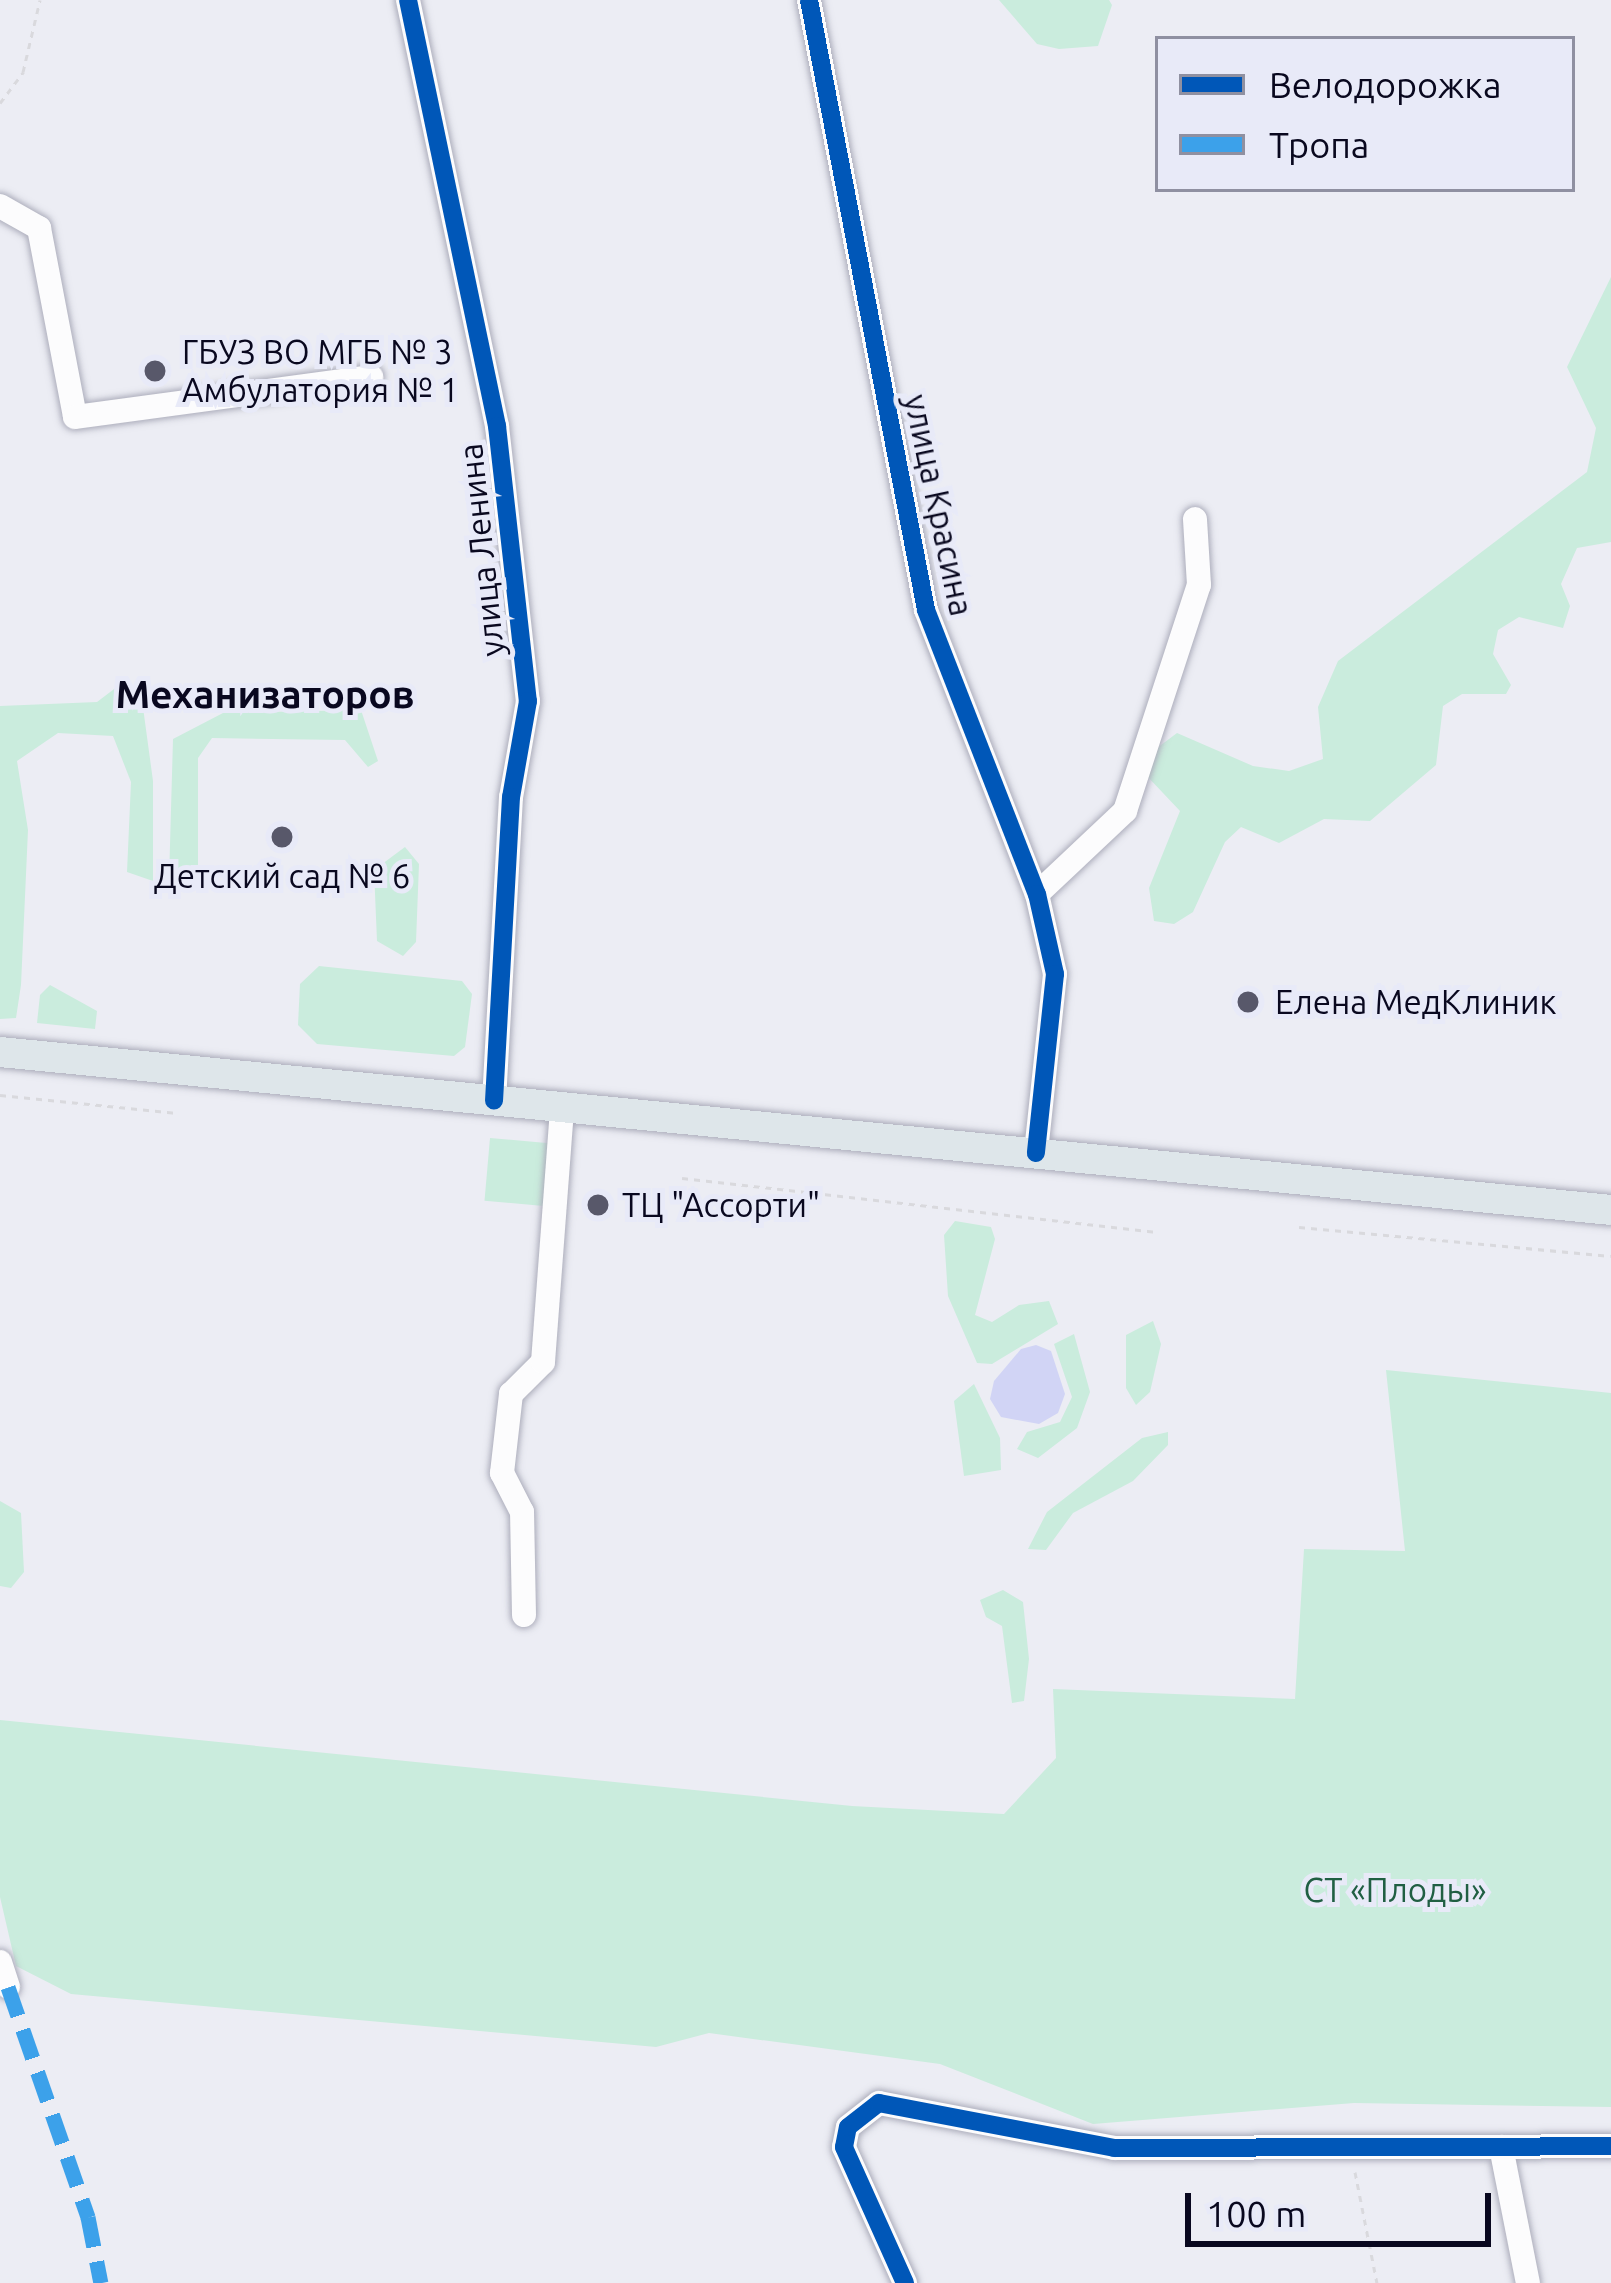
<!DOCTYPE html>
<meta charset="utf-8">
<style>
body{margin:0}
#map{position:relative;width:1611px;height:2283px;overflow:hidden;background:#ecedf4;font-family:Ubuntu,sans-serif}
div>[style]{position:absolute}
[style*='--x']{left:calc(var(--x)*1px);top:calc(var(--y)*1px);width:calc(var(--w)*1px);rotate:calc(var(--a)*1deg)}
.green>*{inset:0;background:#caecdd;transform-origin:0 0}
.water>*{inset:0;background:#d1d4f5}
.path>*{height:3px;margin-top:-1.5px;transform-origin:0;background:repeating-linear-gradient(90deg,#d9d9dd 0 6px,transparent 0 12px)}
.roads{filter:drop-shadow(0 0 3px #adaebc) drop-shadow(0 0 3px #adaebc)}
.minor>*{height:24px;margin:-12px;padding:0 12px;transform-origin:12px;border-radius:12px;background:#fcfcfd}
.major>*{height:30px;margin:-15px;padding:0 15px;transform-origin:15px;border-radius:15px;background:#dee6ea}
.quiet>*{height:15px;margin-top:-7.5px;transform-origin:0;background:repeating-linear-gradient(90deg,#3ca1ea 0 30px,transparent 0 45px)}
.cycleway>*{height:18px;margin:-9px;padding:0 9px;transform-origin:9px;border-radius:9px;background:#0057b8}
.dots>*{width:33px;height:33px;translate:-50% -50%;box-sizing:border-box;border:6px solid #e8eaf8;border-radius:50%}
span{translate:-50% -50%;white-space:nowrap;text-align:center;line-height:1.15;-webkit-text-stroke:10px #e8eaf8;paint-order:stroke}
.poi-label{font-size:33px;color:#09081f}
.left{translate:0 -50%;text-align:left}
.street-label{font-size:33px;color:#09081f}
.park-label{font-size:33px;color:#205f43}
.quarter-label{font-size:39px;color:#09081f;font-weight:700}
.legend{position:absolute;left:1155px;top:36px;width:420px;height:156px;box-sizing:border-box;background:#e8eaf8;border:3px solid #8f90a1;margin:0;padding:15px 21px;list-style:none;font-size:36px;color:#09081f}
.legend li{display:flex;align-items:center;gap:24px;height:60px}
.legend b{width:60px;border:3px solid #8f90a1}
.scale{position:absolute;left:1185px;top:2193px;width:306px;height:54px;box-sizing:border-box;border:6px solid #09081f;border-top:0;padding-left:15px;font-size:36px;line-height:42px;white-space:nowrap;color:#09081f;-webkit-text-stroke:9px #e8eaf8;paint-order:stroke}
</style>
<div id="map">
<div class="green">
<i style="clip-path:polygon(999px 0,1109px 0,1112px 5px,1098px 46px,1059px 49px,1037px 44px)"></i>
<i style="clip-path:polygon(1611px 277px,1611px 542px,1577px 548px,1561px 584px,1570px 606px,1563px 628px,1519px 617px,1498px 630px,1493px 654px,1511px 685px,1506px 694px,1462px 694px,1443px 706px,1436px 765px,1370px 821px,1324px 819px,1279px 843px,1241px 827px,1225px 842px,1193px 912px,1174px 924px,1154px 921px,1149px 888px,1180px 811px,1146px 775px,1153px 751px,1177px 733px,1253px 766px,1289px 771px,1323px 759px,1318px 707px,1338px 661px,1587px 472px,1596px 428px,1567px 367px)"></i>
<i style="clip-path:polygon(126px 680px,142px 700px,153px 781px,153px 881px,127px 872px,131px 782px,113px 736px,58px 733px,17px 761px,28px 830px,21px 985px,16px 1018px,0 1019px,0 706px,97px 702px)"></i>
<i style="clip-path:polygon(361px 710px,378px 761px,368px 767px,345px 740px,212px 738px,198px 758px,198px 879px,169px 880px,173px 739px,223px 713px)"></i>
<i style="clip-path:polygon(405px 847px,419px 864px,416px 942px,403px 956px,377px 941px,374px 870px)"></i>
<i style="clip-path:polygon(319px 966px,462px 981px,472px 994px,465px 1047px,454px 1056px,317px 1044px,298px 1025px,300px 984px)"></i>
<i style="clip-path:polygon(50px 985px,97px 1011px,95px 1029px,37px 1023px,40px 995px)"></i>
<i style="left:490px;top:1138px;width:62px;height:63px;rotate:5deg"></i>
<i style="clip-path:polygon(955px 1221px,991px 1227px,995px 1239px,975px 1315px,992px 1322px,1019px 1305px,1049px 1301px,1058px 1324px,992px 1364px,977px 1363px,948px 1296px,944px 1235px)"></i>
<i style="clip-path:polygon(1153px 1321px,1161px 1344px,1150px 1392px,1136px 1405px,1126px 1388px,1126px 1335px)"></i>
<i style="clip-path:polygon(1074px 1334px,1090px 1392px,1077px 1428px,1038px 1458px,1017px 1449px,1027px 1432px,1060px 1422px,1072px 1397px,1054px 1344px)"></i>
<i style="clip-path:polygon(1386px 1370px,1611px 1393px,1611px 2107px,1354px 2103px,1093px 2124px,940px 2064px,709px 2033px,656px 2047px,71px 1994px,16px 1966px,0 1897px,0 1720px,852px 1806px,1004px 1814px,1056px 1758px,1053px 1689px,1295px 1699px,1304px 1549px,1405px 1551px)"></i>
<i style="clip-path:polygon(974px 1384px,1000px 1438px,1001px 1470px,964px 1476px,954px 1401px)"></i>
<i style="clip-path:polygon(1168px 1432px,1168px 1445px,1133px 1481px,1073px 1513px,1046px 1550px,1028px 1549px,1047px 1512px,1142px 1438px)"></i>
<i style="clip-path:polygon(0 1501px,21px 1513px,24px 1572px,11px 1588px,0 1586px)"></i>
<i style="clip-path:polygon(1003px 1590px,1023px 1602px,1029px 1659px,1024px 1701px,1012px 1703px,1002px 1626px,986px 1617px,980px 1600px)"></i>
</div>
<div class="water">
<i style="clip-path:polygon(1036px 1345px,1051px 1351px,1065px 1394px,1058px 1413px,1039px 1424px,1001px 1417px,990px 1399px,994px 1381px,1021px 1349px)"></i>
</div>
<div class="path">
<i style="--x:0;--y:103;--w:39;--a:-53"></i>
<i style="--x:23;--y:72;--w:74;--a:-76.7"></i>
<i style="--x:0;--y:1095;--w:178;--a:5.8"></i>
<i style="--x:682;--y:1178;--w:480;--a:6.5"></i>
<i style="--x:1299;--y:1227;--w:313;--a:5.3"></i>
<i style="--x:1355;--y:2172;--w:113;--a:78.8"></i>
</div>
<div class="roads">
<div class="minor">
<i style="--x:408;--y:0;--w:435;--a:78.2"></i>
<i style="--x:497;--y:426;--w:277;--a:83.6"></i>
<i style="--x:528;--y:701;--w:97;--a:100"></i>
<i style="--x:511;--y:797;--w:304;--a:93.2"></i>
<i style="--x:809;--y:0;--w:621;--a:79.14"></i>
<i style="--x:926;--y:610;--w:305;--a:68.7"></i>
<i style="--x:1037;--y:894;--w:82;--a:77.3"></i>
<i style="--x:1055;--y:974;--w:180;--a:96.1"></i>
<i style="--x:0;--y:206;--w:45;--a:29.4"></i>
<i style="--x:39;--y:228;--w:192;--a:79.2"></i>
<i style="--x:75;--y:417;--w:299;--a:-7.7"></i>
<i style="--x:1037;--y:894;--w:121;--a:-43.3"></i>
<i style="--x:1125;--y:811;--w:238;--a:-71.9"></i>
<i style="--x:1199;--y:585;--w:66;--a:-93.5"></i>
<i style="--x:524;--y:1615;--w:103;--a:-91.1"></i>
<i style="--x:522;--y:1512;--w:44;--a:-117.1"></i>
<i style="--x:502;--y:1473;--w:80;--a:-83.5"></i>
<i style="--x:511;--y:1394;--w:45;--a:-45"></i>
<i style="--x:543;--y:1362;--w:255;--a:-85.7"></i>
<i style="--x:0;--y:1962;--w:26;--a:72"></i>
<i style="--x:1501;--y:2147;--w:139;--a:78.8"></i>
<i style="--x:905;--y:2283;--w:149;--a:-114.2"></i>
<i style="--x:844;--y:2147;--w:20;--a:-79"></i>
<i style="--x:848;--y:2127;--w:39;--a:-38"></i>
<i style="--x:879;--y:2103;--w:239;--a:10.8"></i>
<i style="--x:1114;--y:2148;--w:497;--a:-0.2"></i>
</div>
<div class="major">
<i style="--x:0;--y:1052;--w:1619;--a:5.6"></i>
</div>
</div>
<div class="quiet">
<i style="--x:8;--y:1987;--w:244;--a:70.8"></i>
<i style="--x:88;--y:2217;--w:67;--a:78.9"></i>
</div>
<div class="cycleway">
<i style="--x:408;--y:0;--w:435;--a:78.2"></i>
<i style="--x:497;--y:426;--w:277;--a:83.6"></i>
<i style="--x:528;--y:701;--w:97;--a:100"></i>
<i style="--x:511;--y:797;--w:304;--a:93.2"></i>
<i style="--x:809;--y:0;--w:621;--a:79.14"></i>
<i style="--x:926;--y:610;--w:305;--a:68.7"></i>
<i style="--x:1037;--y:894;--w:82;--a:77.3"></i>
<i style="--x:1055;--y:974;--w:180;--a:96.1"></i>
<i style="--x:905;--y:2283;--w:149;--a:-114.2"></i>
<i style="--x:844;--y:2147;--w:20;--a:-79"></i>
<i style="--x:848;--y:2127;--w:39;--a:-38"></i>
<i style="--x:879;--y:2103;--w:239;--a:10.8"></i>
<i style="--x:1114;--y:2148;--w:497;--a:-0.2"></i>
</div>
<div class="dots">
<i style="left:155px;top:371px;background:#58586a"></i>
<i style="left:282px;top:837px;background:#58586a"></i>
<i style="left:1248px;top:1002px;background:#58586a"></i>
<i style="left:598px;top:1205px;background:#58586a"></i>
</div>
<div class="poi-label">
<span class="left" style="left:182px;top:371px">ГБУЗ ВО МГБ № 3<br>Амбулатория № 1</span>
<span style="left:282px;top:876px">Детский сад № 6</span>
<span class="left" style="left:1275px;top:1002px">Елена МедКлиник</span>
<span class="left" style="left:622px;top:1205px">ТЦ "Ассорти"</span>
</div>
<div class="street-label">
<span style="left:939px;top:505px;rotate:78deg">улица Красина</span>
<span style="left:481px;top:550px;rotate:-96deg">улица Ленина</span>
</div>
<div class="park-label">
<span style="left:1395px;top:1890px">СТ «Плоды»</span>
</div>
<div class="quarter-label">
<span style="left:265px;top:694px">Механизаторов</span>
</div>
<ul class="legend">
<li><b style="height:15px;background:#0057b8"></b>Велодорожка</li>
<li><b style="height:15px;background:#3ca1ea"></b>Тропа</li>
</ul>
<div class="scale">100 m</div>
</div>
